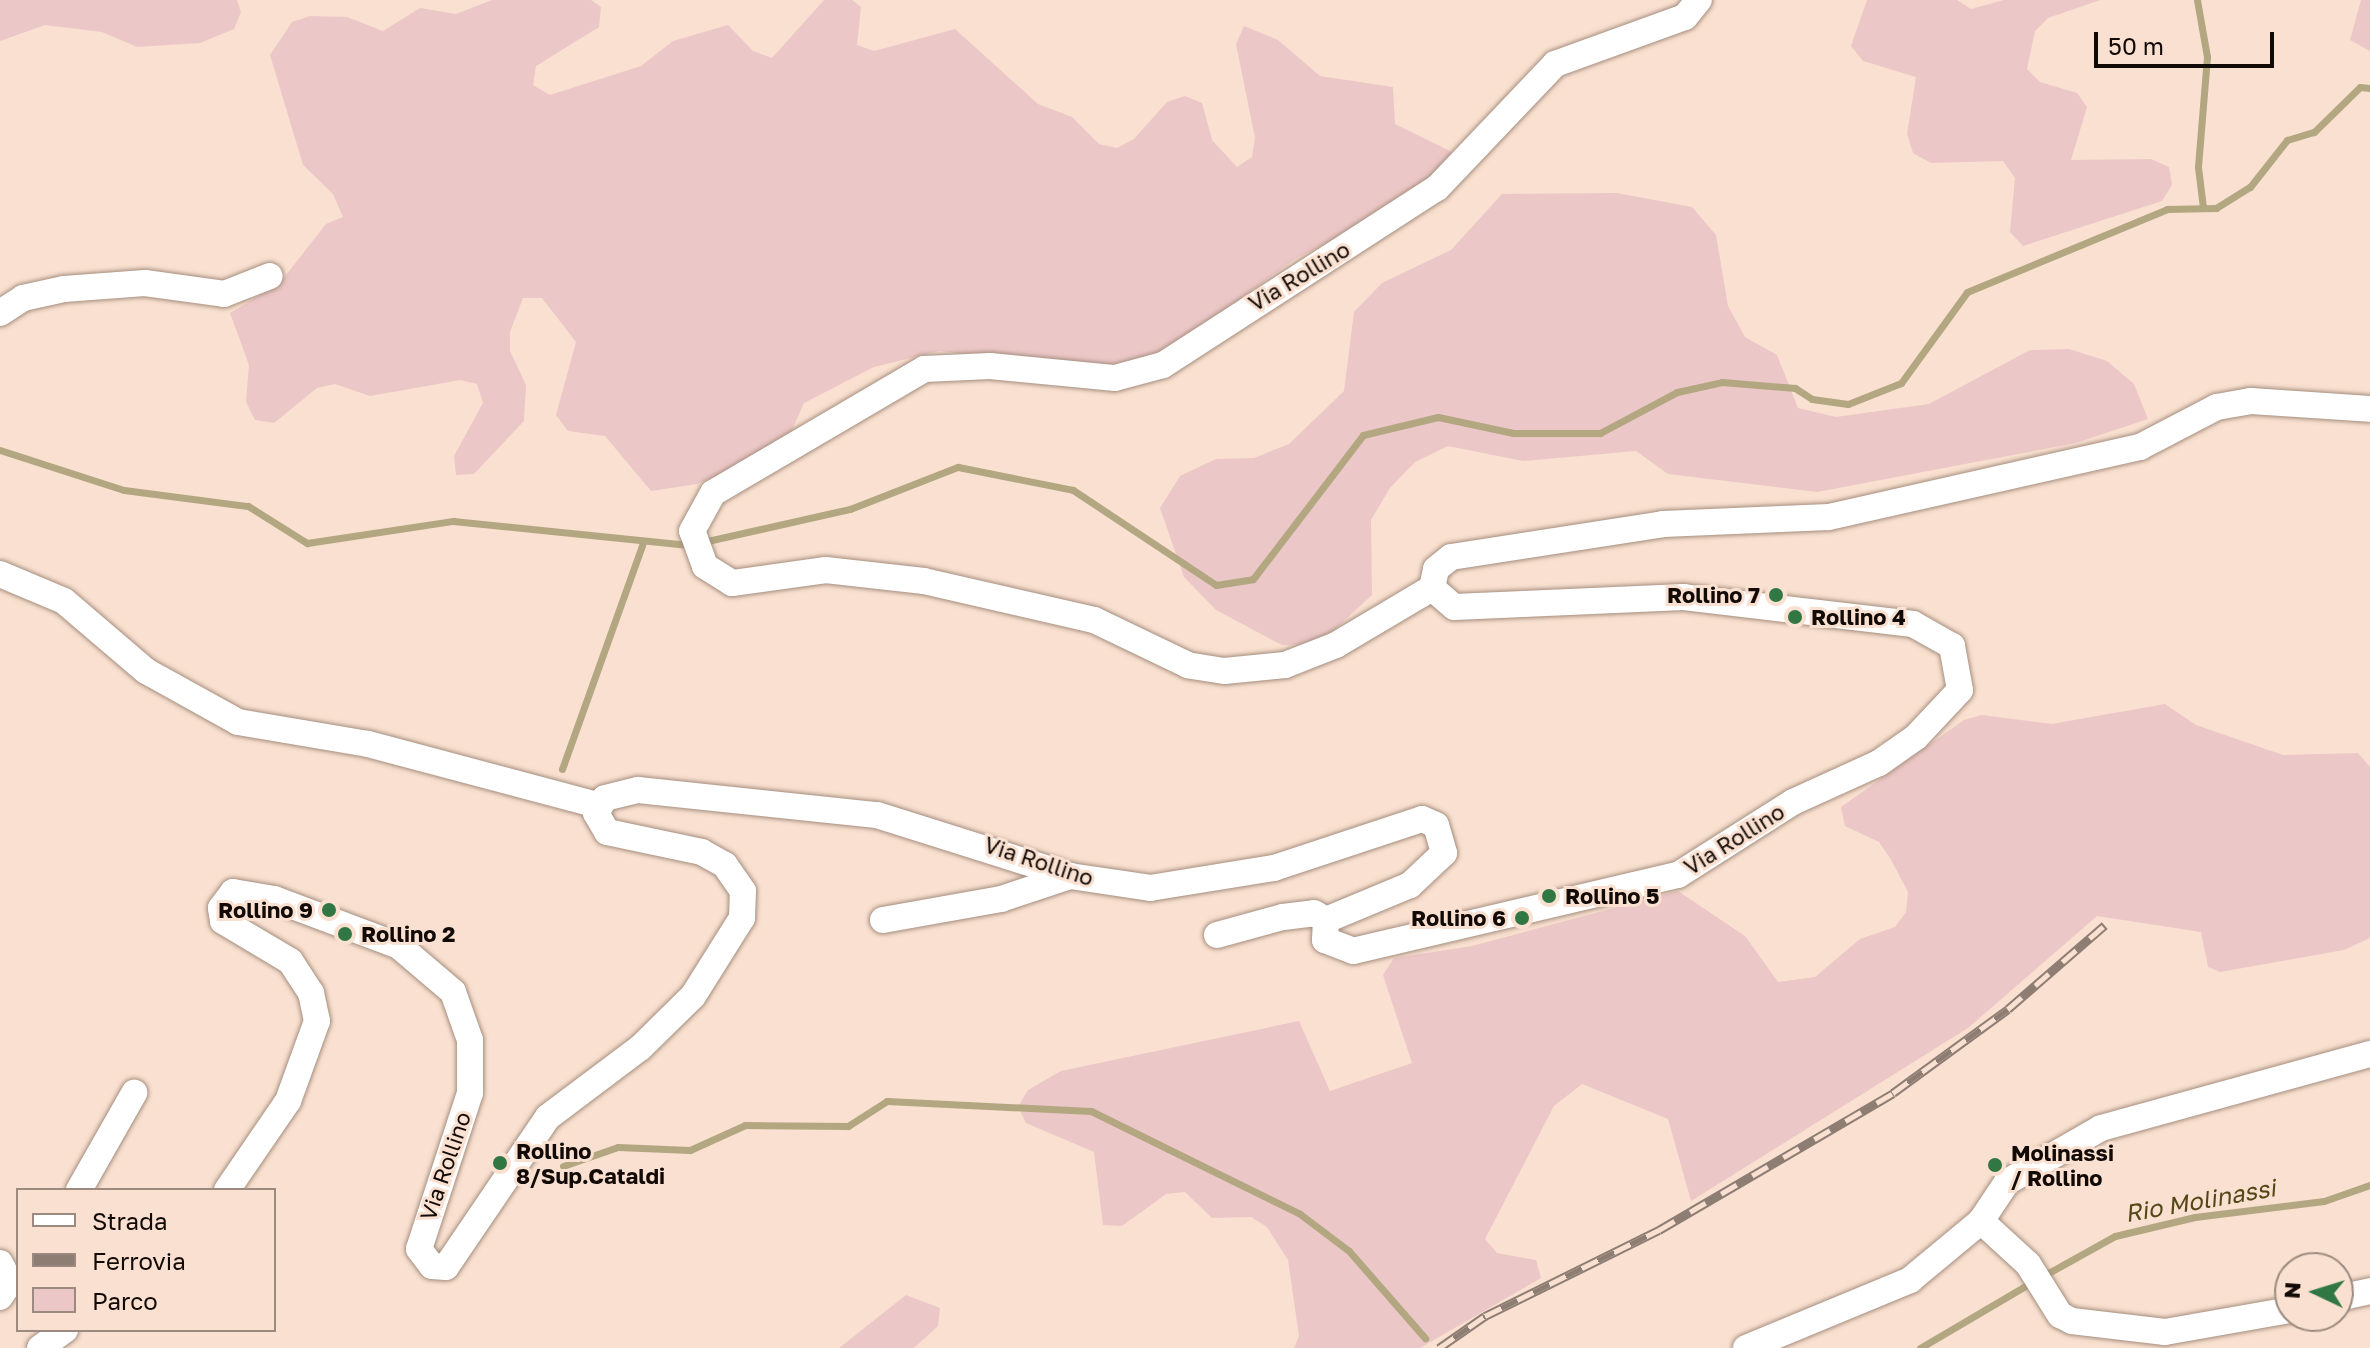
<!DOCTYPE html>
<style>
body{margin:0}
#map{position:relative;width:2370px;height:1348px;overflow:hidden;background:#f9e0d0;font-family:"Golos Text",sans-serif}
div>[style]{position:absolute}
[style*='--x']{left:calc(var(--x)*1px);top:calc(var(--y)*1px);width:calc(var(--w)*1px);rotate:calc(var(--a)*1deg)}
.green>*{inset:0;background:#ecc7c7}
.stream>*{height:7px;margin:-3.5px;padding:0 3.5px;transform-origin:3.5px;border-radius:3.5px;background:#b2a781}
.roads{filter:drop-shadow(0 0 2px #a58e7f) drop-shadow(0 0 2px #a58e7f)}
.minor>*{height:26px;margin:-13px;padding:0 13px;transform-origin:13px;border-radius:13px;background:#fff}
.rail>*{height:9px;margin-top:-4.5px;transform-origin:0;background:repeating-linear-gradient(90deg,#f9e0d0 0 18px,#8e7d73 0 36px);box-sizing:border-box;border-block:2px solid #8e7d73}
.dots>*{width:22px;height:22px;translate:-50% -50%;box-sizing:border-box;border:4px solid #f9e0d0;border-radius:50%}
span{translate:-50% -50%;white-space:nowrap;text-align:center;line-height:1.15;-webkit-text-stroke:6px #f9e0d0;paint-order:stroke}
.street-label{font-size:22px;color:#120a06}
.poi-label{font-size:22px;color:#120a06;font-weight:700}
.right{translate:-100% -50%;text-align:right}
.left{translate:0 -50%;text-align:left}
.water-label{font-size:24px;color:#534617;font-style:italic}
.legend{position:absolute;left:16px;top:1188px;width:260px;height:144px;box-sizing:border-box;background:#f9e0d0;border:2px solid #9d8a7f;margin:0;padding:10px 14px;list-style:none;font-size:24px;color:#120a06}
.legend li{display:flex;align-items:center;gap:16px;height:40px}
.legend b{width:40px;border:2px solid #9d8a7f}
.north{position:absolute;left:2274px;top:1252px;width:80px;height:80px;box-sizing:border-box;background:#f9e0d0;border:2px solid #9d8a7f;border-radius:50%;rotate:274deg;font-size:22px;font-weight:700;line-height:32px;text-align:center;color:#120a06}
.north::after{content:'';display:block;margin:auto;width:28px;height:36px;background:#317743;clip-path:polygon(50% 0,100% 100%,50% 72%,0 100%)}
.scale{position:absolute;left:2094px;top:32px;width:180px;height:36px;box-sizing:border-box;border:4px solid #120a06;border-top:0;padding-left:10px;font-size:24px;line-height:28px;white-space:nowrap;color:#120a06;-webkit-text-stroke:6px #f9e0d0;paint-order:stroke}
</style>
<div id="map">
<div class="green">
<i style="clip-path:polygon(0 0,237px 0,241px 12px,234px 29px,200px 43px,137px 47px,102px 32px,45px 25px,0 41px)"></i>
<i style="clip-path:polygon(492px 0,591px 0,601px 7px,599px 27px,536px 66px,533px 85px,550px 95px,641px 66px,673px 41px,728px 25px,753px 51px,772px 58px,824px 0,852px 0,861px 7px,857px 45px,874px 51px,955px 29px,1038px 104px,1072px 117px,1099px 144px,1117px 148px,1134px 139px,1167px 102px,1185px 96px,1202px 103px,1212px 140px,1237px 167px,1252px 157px,1255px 138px,1236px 44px,1244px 26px,1278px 40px,1320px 76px,1393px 87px,1395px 124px,1456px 154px,1391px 211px,1295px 259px,1179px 343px,1140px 360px,1085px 367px,939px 351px,874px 367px,804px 403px,784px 448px,697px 484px,651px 491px,605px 436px,568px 431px,556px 415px,576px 342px,542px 298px,523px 298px,510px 332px,510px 351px,526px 385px,524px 421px,474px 474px,456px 475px,454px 456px,483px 403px,477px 384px,460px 380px,370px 396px,335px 384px,317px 388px,274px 423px,255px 420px,246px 402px,249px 365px,230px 313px,279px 284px,326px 224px,343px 217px,333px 194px,303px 165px,270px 55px,292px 22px,310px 16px,347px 17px,383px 31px,420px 8px,456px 14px)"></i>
<i style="clip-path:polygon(1867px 0,1957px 0,1971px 9px,2004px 0,2100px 0,2048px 18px,2035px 31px,2027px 69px,2040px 82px,2077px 93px,2087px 107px,2071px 160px,2151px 159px,2169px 167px,2172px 185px,2162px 201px,2023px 246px,2010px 232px,2015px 178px,2003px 161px,1931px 163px,1913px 153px,1907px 134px,1916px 77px,1863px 61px,1851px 46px)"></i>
<i style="clip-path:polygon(2361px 0,2370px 0,2370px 51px,2350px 40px)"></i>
<i style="clip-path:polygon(1617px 193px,1692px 207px,1716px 235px,1728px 306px,1745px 337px,1777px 355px,1798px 408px,1836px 417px,1929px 404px,2030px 350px,2069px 349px,2107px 361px,2134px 384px,2148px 419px,2076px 443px,1817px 492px,1668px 474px,1636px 451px,1523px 461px,1448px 446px,1415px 462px,1390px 488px,1371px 520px,1372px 595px,1319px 644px,1282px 645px,1216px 610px,1184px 577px,1160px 508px,1180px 476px,1216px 459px,1254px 458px,1289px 444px,1344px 391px,1354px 312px,1382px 283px,1451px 250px,1502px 194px)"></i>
<i style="clip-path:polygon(2165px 704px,2196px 725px,2283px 755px,2358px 753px,2370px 767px,2370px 938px,2344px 950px,2220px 972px,2208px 967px,2201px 932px,2097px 916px,1968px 1028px,1691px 1201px,1668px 1119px,1582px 1084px,1554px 1106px,1485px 1239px,1497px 1253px,1536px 1260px,1541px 1278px,1420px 1348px,1294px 1348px,1299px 1336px,1288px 1260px,1267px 1227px,1251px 1217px,1212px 1218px,1185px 1192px,1166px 1194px,1122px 1226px,1103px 1225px,1094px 1152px,1026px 1123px,1018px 1107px,1028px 1090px,1061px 1071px,1299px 1021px,1330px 1091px,1412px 1063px,1383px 975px,1394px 958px,1472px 946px,1678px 891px,1745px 936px,1778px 982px,1815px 977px,1860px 939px,1895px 927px,1906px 912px,1908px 892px,1890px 858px,1879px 842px,1845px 826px,1841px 807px,1964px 720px,1982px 715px,2052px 724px)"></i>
<i style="clip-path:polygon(906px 1295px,940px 1308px,938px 1326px,914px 1348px,839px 1348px)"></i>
</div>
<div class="stream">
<i style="--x:2197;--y:0;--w:58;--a:80"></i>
<i style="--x:2207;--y:57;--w:110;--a:94.7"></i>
<i style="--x:2198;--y:167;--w:41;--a:83"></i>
<i style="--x:0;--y:450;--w:130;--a:17.9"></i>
<i style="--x:124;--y:490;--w:125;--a:7.4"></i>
<i style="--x:248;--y:506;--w:70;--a:32.1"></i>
<i style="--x:307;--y:543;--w:148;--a:-8.6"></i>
<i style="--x:453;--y:521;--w:239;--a:5.8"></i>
<i style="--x:703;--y:542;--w:151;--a:-12.7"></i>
<i style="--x:850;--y:509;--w:116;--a:-21.3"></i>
<i style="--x:958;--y:467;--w:117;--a:11.3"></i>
<i style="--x:1073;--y:490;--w:172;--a:33.6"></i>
<i style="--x:1216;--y:585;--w:37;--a:-9"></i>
<i style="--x:1253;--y:579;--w:181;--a:-52.6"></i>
<i style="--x:1363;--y:435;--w:77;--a:-13.5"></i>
<i style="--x:1438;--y:417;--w:77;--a:12"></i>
<i style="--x:1513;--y:433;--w:87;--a:0"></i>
<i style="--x:1600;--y:433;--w:87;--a:-28"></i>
<i style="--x:1677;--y:392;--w:46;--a:-12.5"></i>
<i style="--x:1722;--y:382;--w:73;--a:4.7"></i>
<i style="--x:1795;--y:388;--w:20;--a:33"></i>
<i style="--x:1812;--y:399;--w:36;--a:8"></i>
<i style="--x:1848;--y:404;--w:57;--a:-21.6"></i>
<i style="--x:1901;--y:383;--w:112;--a:-54"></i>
<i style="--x:1967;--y:292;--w:217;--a:-22.5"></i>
<i style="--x:2167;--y:209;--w:49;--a:-1.2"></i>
<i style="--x:2216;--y:208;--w:40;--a:-32"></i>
<i style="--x:2250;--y:187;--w:60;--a:-51.8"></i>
<i style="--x:2287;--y:140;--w:28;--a:-17"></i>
<i style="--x:2314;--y:132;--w:64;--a:-44.4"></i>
<i style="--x:2360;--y:87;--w:10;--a:6"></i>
<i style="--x:562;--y:769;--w:238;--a:-70.3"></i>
<i style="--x:563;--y:1166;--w:58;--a:-19.1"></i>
<i style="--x:618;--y:1147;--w:72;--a:2.4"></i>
<i style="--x:690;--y:1150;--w:60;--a:-24.4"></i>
<i style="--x:745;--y:1125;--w:103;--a:0.6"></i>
<i style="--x:848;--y:1126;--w:46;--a:-32.7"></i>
<i style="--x:887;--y:1101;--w:204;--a:2.8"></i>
<i style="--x:1091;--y:1111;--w:233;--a:26.2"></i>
<i style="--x:1300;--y:1214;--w:61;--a:37.1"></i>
<i style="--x:1349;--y:1251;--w:116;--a:48.9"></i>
<i style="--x:2043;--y:1276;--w:82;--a:-29.1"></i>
<i style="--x:2115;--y:1236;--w:82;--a:-13.4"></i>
<i style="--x:2195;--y:1217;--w:130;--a:-7.1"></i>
<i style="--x:2324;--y:1201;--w:49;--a:-19.2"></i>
<i style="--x:1920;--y:1348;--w:130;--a:-30.5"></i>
</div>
<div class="roads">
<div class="minor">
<i style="--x:0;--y:313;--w:27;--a:-33"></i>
<i style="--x:23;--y:298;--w:42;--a:-12.4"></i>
<i style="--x:64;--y:289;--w:81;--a:-4.2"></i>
<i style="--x:145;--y:283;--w:80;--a:7.9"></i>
<i style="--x:224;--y:294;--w:49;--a:-21.4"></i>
<i style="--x:0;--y:574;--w:69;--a:22.9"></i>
<i style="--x:64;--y:601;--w:108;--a:40.5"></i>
<i style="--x:146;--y:671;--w:105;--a:29"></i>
<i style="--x:238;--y:722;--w:132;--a:9.6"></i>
<i style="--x:368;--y:744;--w:238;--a:14.9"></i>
<i style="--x:1432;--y:588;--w:112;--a:149.3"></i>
<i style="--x:1336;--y:645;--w:55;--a:158.6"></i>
<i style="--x:1285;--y:665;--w:61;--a:174.4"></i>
<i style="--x:1224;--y:671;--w:36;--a:-171"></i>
<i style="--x:1188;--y:665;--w:104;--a:-154.4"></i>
<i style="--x:1094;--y:620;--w:174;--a:-167.1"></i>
<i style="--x:924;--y:581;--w:99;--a:-173.6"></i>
<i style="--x:826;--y:570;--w:95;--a:172.1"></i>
<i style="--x:732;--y:583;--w:32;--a:-148"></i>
<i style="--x:705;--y:566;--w:37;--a:-110"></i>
<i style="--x:692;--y:531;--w:43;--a:-61.1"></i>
<i style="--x:713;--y:493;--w:245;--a:-30.4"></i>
<i style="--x:924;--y:369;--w:66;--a:-2.6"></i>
<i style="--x:990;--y:366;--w:126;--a:5.5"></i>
<i style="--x:1115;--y:378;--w:50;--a:-15.2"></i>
<i style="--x:1163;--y:365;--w:326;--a:-32.9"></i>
<i style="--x:1437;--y:188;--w:171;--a:-46.4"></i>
<i style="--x:1555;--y:64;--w:138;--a:-19.9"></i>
<i style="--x:1685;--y:17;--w:22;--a:-51"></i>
<i style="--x:883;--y:920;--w:120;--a:-10.1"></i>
<i style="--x:1001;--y:899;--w:73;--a:-18.4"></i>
<i style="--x:1217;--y:935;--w:68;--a:-15.3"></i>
<i style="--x:1283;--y:917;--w:31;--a:-7"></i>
<i style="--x:1314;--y:913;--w:14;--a:30"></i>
<i style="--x:79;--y:1190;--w:112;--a:-60.4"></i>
<i style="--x:227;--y:1190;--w:108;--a:-55.6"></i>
<i style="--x:288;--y:1101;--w:85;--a:-70.1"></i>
<i style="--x:317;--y:1021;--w:29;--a:-102"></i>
<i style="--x:311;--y:993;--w:38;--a:-123"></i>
<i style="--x:290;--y:961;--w:78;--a:-149.2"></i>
<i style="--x:223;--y:921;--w:13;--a:-99"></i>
<i style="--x:221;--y:908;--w:20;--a:-53"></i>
<i style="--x:233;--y:892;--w:42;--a:9.7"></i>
<i style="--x:274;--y:899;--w:134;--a:20.6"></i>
<i style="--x:399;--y:946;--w:71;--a:40.4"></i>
<i style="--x:453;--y:992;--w:51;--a:70.5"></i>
<i style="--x:470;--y:1040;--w:53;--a:90"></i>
<i style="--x:470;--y:1093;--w:164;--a:108.1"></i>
<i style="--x:419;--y:1249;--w:21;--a:53"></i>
<i style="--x:432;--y:1266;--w:14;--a:4"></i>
<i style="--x:446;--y:1267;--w:181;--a:-55.8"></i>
<i style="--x:548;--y:1117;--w:115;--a:-36.9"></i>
<i style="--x:640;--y:1048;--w:74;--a:-44.5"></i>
<i style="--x:693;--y:996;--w:92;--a:-57.9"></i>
<i style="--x:742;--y:918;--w:27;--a:-88"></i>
<i style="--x:743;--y:891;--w:32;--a:-125"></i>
<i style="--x:725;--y:865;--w:26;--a:-151"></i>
<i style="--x:702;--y:852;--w:97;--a:-168.1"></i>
<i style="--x:607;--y:832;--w:22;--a:-120"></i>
<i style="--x:596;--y:813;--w:17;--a:-59"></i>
<i style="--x:605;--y:798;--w:34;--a:-14"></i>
<i style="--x:638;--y:790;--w:240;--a:6"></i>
<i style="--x:877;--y:815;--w:202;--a:17.5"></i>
<i style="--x:1070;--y:876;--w:81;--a:8.5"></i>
<i style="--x:1150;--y:888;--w:126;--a:-9.2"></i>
<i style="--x:1274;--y:868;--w:156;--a:-18.3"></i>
<i style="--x:1422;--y:819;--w:15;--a:23"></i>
<i style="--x:1436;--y:825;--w:29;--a:74"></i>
<i style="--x:1444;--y:853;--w:47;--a:136.7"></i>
<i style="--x:1410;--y:885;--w:91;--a:157.4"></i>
<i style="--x:1326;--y:920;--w:20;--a:93"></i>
<i style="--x:1325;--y:940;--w:30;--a:21"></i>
<i style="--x:1353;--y:951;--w:334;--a:-13.2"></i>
<i style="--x:1678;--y:875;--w:136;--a:-32.4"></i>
<i style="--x:1793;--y:802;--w:94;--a:-24.4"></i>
<i style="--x:1879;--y:763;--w:45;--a:-35.1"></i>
<i style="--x:1916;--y:737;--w:64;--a:-46.9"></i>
<i style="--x:1960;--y:690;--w:45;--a:-100.3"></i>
<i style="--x:1952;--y:646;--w:45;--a:-150.6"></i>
<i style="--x:1913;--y:624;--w:231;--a:-173.3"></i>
<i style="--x:1684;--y:597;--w:230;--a:177.5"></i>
<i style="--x:1454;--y:607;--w:29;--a:-139"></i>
<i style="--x:1432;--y:588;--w:19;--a:-78"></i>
<i style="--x:1436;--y:569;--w:19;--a:-39"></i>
<i style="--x:1451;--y:557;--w:215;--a:-8.8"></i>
<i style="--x:1663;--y:524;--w:166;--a:-2.4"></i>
<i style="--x:1829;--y:517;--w:319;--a:-12.7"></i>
<i style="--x:2140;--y:447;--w:87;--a:-27.5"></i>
<i style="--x:2217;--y:407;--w:35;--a:-10"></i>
<i style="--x:2251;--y:401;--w:119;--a:3.8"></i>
<i style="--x:0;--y:1263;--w:21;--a:62"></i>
<i style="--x:10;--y:1282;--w:18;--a:124"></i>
<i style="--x:2338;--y:1298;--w:33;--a:-12"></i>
<i style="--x:2290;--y:1310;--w:127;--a:170"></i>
<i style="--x:2165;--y:1332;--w:94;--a:-173.3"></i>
<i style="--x:2072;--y:1321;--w:13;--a:-153"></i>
<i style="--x:2060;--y:1315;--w:60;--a:-122.1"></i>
<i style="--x:2028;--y:1264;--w:64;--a:-137.5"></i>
<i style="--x:1981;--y:1221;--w:47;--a:-56.3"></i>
<i style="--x:2007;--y:1182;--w:108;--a:-29.9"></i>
<i style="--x:2101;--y:1128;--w:279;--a:-15.4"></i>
<i style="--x:40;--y:1348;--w:31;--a:-36"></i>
<i style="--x:1746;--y:1348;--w:178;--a:-22.5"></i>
<i style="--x:1910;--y:1280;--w:92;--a:-39.7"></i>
</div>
</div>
<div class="rail">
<i style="--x:1439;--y:1348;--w:56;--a:-34.8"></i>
<i style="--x:1485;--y:1316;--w:194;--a:-26.3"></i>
<i style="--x:1659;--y:1230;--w:271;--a:-30.3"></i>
<i style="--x:1893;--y:1093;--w:142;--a:-36.1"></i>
<i style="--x:2008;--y:1009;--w:128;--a:-40.9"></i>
</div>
<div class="dots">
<i style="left:1776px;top:595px;background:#317743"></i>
<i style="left:1795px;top:617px;background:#317743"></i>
<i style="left:1549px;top:896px;background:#317743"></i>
<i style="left:329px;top:910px;background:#317743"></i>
<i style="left:1522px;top:918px;background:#317743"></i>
<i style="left:345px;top:934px;background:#317743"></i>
<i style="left:500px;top:1163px;background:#317743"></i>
<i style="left:1995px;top:1165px;background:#317743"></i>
</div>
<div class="street-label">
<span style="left:1299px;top:276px;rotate:-31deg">Via Rollino</span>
<span style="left:1734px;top:839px;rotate:-32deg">Via Rollino</span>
<span style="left:1039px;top:861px;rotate:18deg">Via Rollino</span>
<span style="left:445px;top:1166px;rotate:-71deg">Via Rollino</span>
</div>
<div class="poi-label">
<span class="right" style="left:1760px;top:595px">Rollino 7</span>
<span class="left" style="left:1811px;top:617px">Rollino 4</span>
<span class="left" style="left:1565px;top:896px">Rollino 5</span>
<span class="right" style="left:313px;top:910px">Rollino 9</span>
<span class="right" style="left:1506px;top:918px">Rollino 6</span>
<span class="left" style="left:361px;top:934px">Rollino 2</span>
<span class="left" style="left:516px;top:1163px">Rollino<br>8/Sup.Cataldi</span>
<span class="left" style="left:2011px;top:1165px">Molinassi<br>/ Rollino</span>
</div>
<div class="water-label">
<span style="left:2200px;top:1200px;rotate:-10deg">Rio Molinassi</span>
</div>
<ul class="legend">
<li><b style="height:10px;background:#fff"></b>Strada</li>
<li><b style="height:10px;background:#8e7d73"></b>Ferrovia</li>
<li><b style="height:22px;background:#ecc7c7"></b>Parco</li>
</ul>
<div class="north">N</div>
<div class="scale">50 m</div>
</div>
